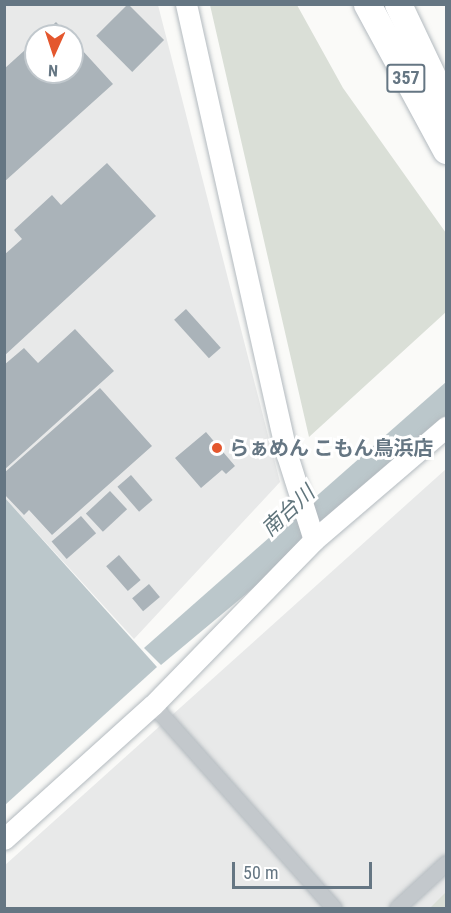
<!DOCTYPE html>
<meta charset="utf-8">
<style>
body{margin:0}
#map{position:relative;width:451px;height:913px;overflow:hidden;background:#fafaf8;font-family:"Roboto Condensed","Noto Sans JP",sans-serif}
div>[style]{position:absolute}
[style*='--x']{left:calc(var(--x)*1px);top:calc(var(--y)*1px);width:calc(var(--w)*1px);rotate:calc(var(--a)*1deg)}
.built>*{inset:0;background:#e8e9e9}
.green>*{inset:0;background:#dadfd7}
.water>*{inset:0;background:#bbc7cb}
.building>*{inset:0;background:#aab3b9;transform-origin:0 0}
.roads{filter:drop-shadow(0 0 2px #b3babf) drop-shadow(0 0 2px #b3babf)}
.street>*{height:15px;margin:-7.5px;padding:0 7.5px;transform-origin:7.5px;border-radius:7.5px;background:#c3c8cc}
.secondary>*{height:21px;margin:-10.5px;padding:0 10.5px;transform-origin:10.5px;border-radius:10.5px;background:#fff}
.highway>*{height:27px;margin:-13.5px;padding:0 13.5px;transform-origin:13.5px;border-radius:13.5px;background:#fff}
.dots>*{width:16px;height:16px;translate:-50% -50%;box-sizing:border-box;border:3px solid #fff;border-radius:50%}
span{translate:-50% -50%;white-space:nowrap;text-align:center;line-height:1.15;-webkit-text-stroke:6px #fff;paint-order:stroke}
.shield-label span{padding:2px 4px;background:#fff;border:2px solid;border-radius:4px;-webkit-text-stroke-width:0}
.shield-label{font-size:18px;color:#657683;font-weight:700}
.poi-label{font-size:20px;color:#657683;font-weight:700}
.left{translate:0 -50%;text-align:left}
.water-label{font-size:21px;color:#60757c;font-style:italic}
.frame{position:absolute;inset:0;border:6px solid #657683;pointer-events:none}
.north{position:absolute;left:24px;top:24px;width:60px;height:60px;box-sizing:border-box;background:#fff;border:2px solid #c1c8cd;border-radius:50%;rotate:183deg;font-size:16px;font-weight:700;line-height:24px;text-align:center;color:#657683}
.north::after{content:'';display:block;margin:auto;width:21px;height:27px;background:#e4572e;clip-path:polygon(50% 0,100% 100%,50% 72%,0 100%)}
.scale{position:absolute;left:232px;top:862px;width:140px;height:27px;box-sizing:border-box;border:3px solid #657683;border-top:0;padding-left:8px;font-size:18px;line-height:21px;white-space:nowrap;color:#657683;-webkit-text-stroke:4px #fff;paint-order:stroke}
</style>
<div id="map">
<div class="built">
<i style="clip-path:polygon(evenodd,5px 5px,158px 5px,280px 482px,134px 639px,5px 498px,5px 5px,36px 36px,72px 36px,72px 72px,36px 72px,36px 36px)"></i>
<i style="clip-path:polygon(446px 469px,446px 908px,5px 908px,4px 866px)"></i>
</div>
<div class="green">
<i style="clip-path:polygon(210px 5px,297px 5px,343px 88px,446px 233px,446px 312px,309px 437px)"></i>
<i style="clip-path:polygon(446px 892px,446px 908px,430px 908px)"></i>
</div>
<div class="water">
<i style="clip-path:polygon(446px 382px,446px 427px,161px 665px,144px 648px)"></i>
<i style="clip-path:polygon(5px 498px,157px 667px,5px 805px)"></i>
</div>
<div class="building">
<i style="left:128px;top:4px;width:51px;height:45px;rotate:45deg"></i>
<i style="clip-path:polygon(56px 22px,69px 36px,41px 36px)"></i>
<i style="clip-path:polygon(72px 39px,113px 84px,4px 182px,4px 69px,36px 40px,36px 72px,72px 72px)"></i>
<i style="clip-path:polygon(107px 163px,156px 216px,4px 356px,4px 255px,22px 239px,14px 230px,52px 195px,61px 205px)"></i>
<i style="left:186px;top:309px;width:52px;height:16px;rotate:48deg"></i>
<i style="clip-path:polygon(75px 329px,114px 371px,4px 470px,4px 365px,24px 348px,38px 363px)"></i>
<i style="clip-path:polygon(100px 388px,152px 446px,52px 535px,29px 510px,24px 515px,4px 494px,4px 473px)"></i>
<i style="clip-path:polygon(206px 432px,235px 466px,226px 474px,222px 470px,201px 488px,175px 458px)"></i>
<i style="left:131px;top:475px;width:33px;height:18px;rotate:49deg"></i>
<i style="left:110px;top:491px;width:25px;height:33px;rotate:47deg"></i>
<i style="left:81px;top:516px;width:23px;height:39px;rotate:49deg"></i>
<i style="left:119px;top:555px;width:33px;height:17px;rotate:49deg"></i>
<i style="left:149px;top:584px;width:17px;height:22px;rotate:50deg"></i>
</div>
<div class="roads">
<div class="street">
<i style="--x:153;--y:705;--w:272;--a:48.3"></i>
<i style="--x:397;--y:908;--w:67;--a:-42.6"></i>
</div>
<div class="secondary">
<i style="--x:186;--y:4;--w:462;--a:77.4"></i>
<i style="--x:287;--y:455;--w:89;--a:72.4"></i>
<i style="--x:4;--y:839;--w:200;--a:-42"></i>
<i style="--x:153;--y:705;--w:231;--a:-45.7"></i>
<i style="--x:314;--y:540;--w:174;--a:-40.6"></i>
</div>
<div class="highway">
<i style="--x:367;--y:4;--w:166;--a:61.6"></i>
<i style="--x:398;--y:4;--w:112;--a:64.6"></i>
</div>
</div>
<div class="dots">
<i style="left:217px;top:448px;background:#e4572e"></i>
</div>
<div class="shield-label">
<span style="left:406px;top:78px">357</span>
</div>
<div class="poi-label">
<span class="left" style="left:229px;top:448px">らぁめん こもん鳥浜店</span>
</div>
<div class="water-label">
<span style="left:288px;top:511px;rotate:-43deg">南台川</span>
</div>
<div class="frame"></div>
<div class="north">N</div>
<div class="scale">50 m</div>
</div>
